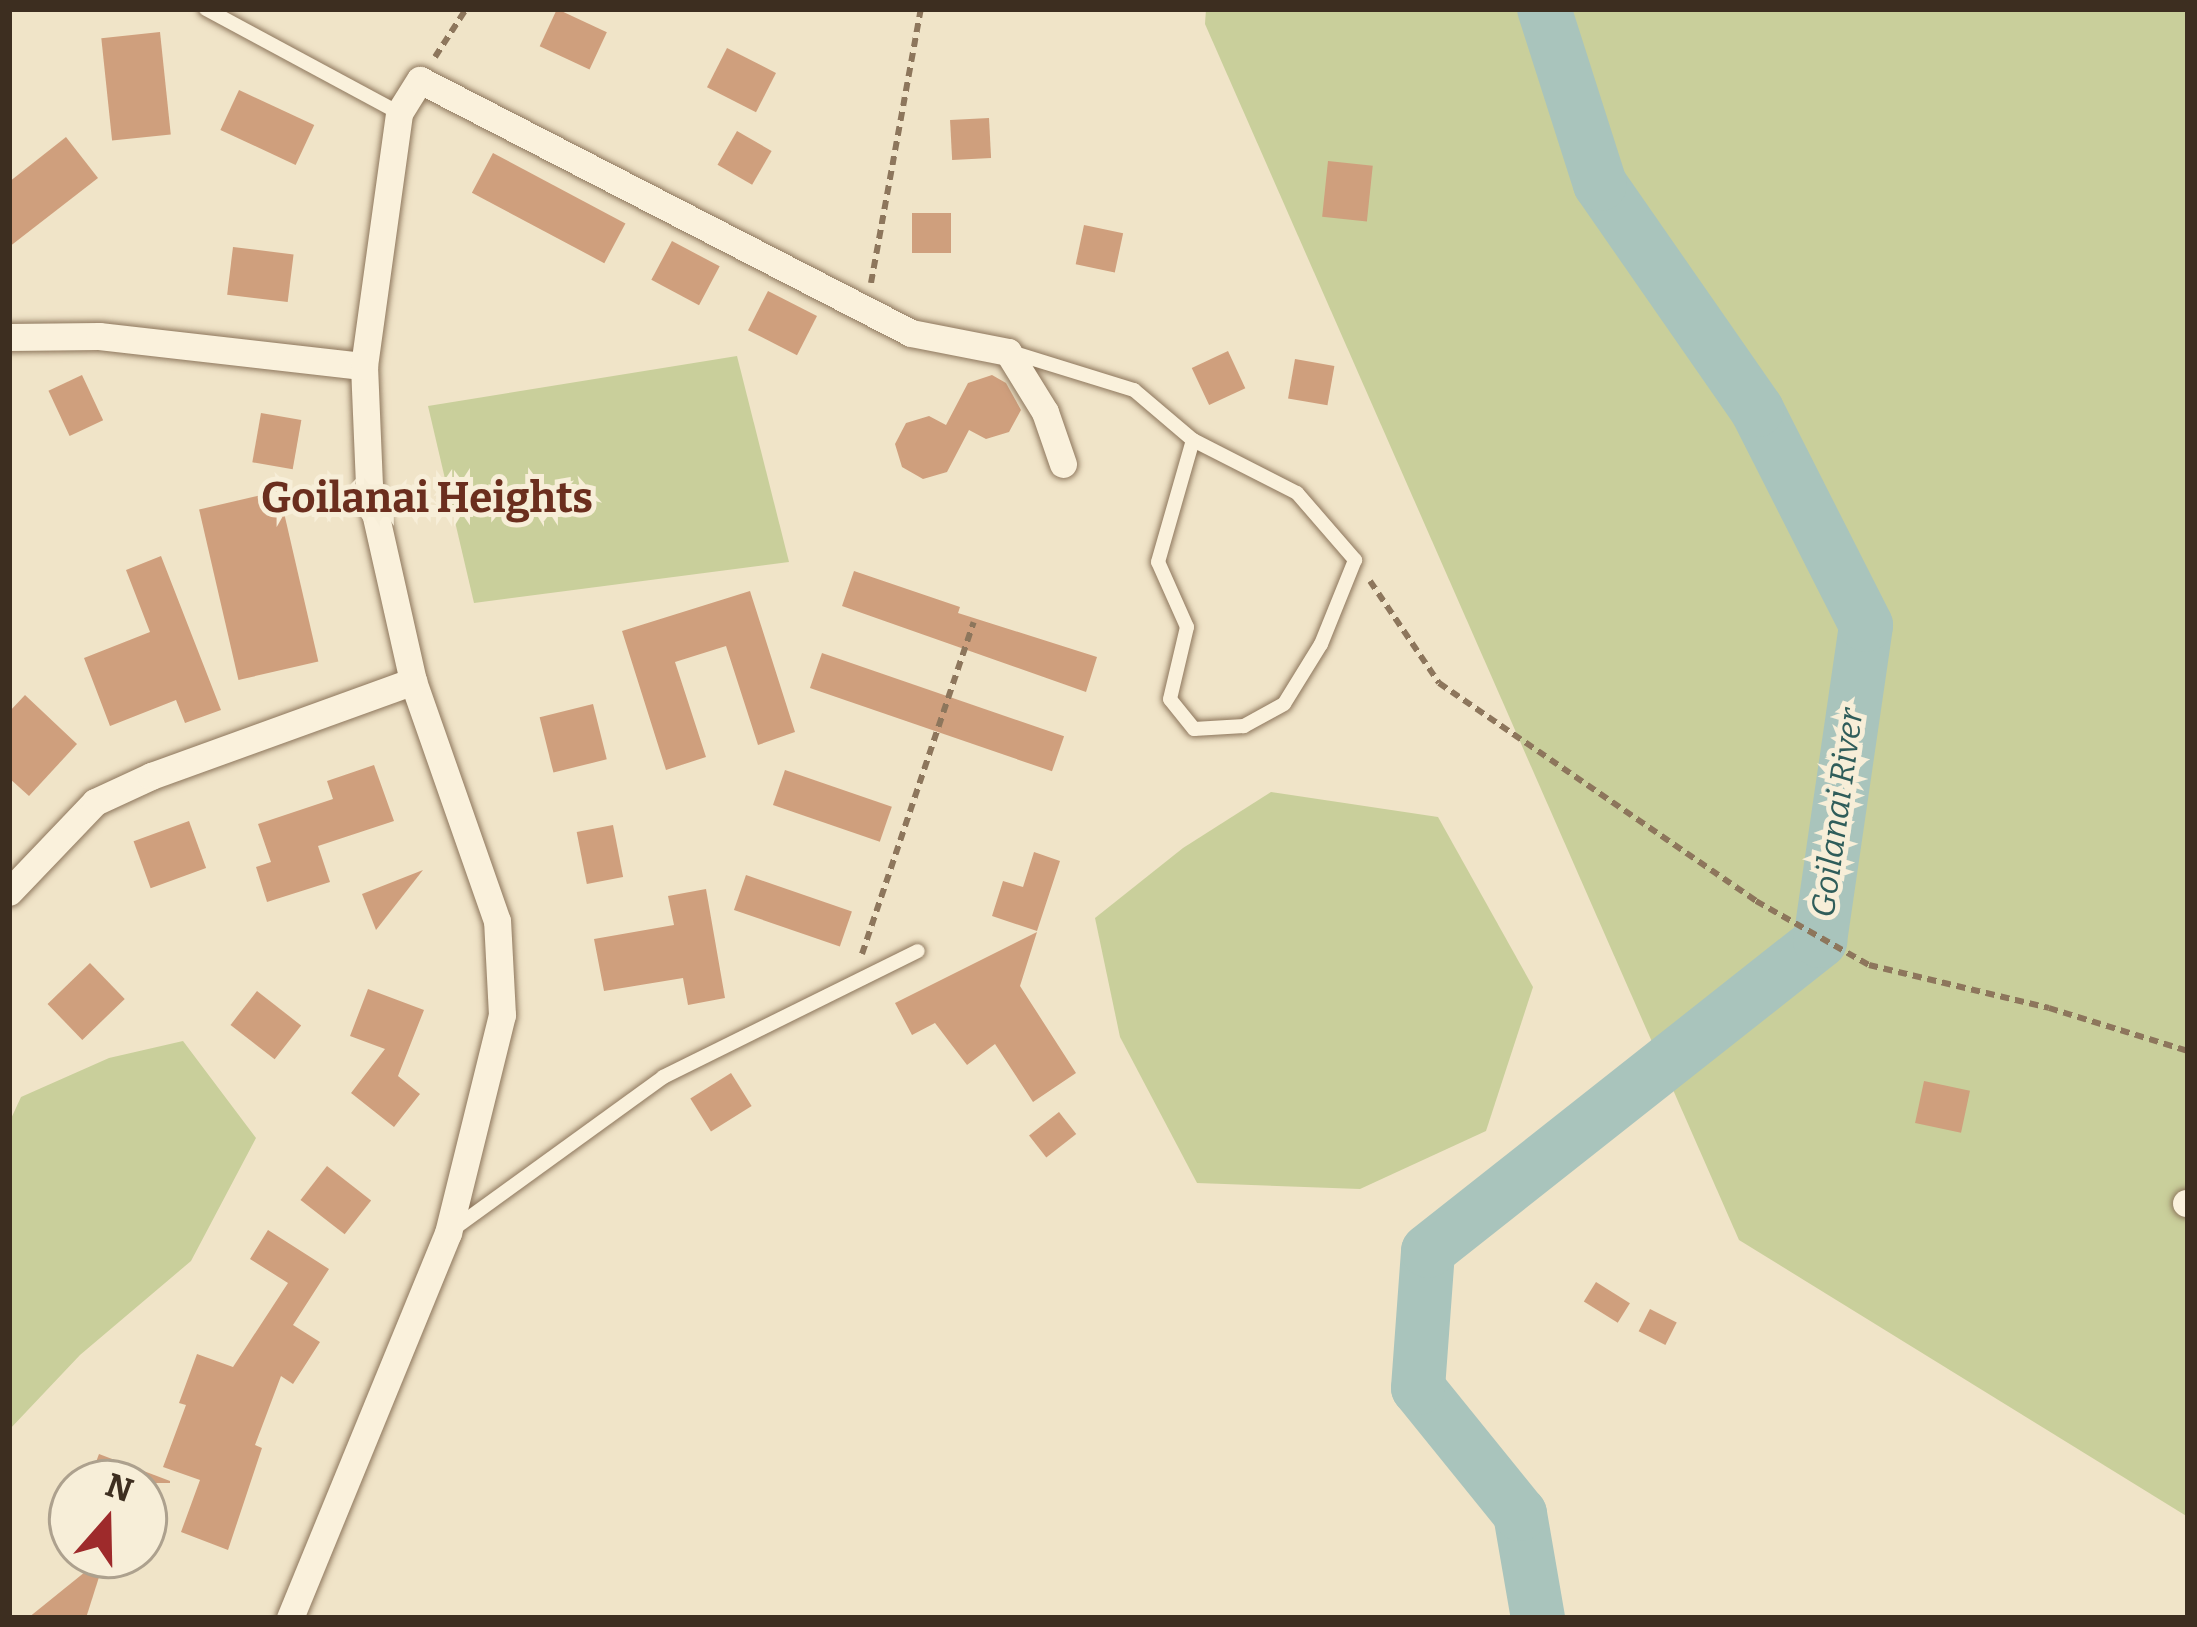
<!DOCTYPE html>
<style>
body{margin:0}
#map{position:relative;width:2197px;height:1627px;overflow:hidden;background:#f0e4c8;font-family:Bitter,serif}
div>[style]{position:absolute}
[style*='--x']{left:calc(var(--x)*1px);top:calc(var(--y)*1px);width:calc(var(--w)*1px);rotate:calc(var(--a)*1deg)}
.green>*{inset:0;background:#c9cf9b}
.river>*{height:54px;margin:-27px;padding:0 27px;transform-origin:27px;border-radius:27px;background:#a9c4bc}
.building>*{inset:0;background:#cf9f7d;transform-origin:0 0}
.path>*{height:6px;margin-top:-3px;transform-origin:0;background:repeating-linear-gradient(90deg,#8d765c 0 9px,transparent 0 15px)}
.roads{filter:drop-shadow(0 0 3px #8d765c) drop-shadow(0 0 3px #8d765c)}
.lane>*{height:14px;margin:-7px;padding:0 7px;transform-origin:7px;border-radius:7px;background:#faf1dc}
.street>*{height:27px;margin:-13.5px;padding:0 13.5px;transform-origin:13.5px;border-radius:13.5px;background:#faf1dc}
span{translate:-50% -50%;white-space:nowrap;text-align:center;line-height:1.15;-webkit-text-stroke:10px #f7eed8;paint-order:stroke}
.water-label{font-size:33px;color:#2f5d5a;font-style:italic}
.district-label{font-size:42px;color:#6b2e1e;font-weight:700}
.frame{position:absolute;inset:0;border:12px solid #3d2e20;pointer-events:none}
.north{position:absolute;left:48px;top:1459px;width:120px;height:120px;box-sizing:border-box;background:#f7eed8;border:3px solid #ada18e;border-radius:50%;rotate:20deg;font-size:33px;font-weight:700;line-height:48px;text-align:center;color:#3d2e20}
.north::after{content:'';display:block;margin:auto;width:42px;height:54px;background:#9e2a2b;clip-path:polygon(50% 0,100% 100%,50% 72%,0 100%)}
</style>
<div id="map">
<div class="green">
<i style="clip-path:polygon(1206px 9px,2188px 9px,2188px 1517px,1739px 1240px,1205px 24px)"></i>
<i style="clip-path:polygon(737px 356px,789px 562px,474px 603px,428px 406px)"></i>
<i style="clip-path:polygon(1271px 792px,1438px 817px,1533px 987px,1486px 1131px,1360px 1189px,1197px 1183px,1120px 1037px,1095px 918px,1183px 848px)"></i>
<i style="clip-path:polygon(183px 1041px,256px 1138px,191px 1261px,80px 1355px,9px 1430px,9px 1123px,21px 1097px,109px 1058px)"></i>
</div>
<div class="river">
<i style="--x:1538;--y:1618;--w:106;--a:-99.8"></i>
<i style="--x:1520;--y:1514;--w:162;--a:-129"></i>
<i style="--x:1418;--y:1388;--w:137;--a:-85.8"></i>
<i style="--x:1428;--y:1251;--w:500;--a:-38.3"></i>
<i style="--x:1820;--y:941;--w:319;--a:-81.7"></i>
<i style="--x:1866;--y:625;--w:241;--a:-116.9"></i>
<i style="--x:1757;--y:410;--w:275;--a:-124.8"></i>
<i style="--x:1600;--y:184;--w:184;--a:-107.7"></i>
</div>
<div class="building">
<i style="left:557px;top:9px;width:55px;height:41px;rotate:25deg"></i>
<i style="left:160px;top:32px;width:103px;height:59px;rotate:84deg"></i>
<i style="left:727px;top:48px;width:55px;height:44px;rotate:27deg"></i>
<i style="left:239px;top:90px;width:83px;height:44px;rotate:25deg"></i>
<i style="left:989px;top:118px;width:40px;height:39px;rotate:87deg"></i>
<i style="left:737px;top:131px;width:40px;height:39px;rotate:30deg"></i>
<i style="clip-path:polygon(66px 137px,98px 178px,9px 247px,9px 182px)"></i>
<i style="left:493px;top:153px;width:150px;height:45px;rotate:28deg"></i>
<i style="left:1328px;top:161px;width:45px;height:56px;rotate:6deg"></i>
<i style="left:912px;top:213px;width:39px;height:40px"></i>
<i style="left:1084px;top:225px;width:40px;height:40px;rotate:12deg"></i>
<i style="left:672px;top:241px;width:54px;height:44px;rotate:28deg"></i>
<i style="left:233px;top:247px;width:61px;height:48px;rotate:7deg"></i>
<i style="left:768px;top:291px;width:55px;height:44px;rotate:27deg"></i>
<i style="left:1228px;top:351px;width:41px;height:40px;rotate:65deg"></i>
<i style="left:1295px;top:359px;width:40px;height:40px;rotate:10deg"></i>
<i style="left:82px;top:375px;width:50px;height:37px;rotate:65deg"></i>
<i style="clip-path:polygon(992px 375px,1006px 383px,1021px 410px,1009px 432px,986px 439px,969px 430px,947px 472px,923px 479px,902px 467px,895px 444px,906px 423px,929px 416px,946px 425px,968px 383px)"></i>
<i style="left:261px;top:413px;width:41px;height:50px;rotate:10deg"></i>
<i style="left:279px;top:491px;width:175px;height:82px;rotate:77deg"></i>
<i style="clip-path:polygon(161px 556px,221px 710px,185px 723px,176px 700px,110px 726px,84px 658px,150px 632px,126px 570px)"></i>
<i style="clip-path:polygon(854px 571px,960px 607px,958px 613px,1097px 657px,1086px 692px,842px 606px)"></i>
<i style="clip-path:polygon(750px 591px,795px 732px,758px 745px,726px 646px,675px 662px,706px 757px,666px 770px,622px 631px)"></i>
<i style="left:822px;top:653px;width:256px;height:37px;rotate:19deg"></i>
<i style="clip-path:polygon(25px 695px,77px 744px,29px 796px,9px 778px,9px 712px)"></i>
<i style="left:593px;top:704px;width:57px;height:55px;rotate:76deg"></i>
<i style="clip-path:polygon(374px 765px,394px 821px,318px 846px,330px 882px,267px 902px,256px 867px,271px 862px,258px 824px,333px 799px,327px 781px)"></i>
<i style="left:785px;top:770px;width:113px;height:37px;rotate:19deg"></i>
<i style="left:189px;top:821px;width:50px;height:59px;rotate:70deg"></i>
<i style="left:613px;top:825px;width:53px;height:37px;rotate:79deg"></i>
<i style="clip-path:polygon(1034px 852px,1060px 861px,1037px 931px,992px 916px,1003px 881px,1023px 887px)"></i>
<i style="clip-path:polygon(423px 870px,376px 930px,362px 894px)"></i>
<i style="left:746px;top:875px;width:112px;height:37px;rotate:19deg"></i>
<i style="clip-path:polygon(706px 889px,725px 998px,688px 1005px,683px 978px,604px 991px,594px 939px,674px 925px,668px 896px)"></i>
<i style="clip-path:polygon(1037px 932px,1020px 986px,1076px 1073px,1033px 1102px,995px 1044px,967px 1065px,935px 1023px,912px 1035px,895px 1003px)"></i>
<i style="left:90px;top:963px;width:50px;height:59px;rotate:46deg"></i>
<i style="clip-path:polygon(368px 989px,424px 1010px,398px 1076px,420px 1094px,394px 1127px,351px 1093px,385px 1049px,350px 1036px)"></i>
<i style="left:257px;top:991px;width:56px;height:43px;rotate:38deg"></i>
<i style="left:731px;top:1073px;width:39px;height:48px;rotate:58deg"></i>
<i style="left:1924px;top:1081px;width:47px;height:43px;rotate:12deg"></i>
<i style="left:1059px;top:1112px;width:28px;height:38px;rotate:52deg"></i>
<i style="left:327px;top:1166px;width:56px;height:43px;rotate:38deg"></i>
<i style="clip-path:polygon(268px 1230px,329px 1269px,293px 1325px,320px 1342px,293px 1384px,281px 1376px,255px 1445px,262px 1448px,228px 1550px,181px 1532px,200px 1480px,163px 1467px,186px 1405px,179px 1403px,197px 1354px,233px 1367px,288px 1283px,250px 1259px)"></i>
<i style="left:1596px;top:1282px;width:40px;height:23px;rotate:32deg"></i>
<i style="left:1650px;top:1309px;width:30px;height:25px;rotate:27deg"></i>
<i style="clip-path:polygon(99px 1454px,170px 1481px,170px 1483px,88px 1483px)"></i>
<i style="clip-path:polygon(106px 1555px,86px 1618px,28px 1618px)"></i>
</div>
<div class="path">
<i style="--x:435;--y:57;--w:57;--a:-57.1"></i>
<i style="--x:871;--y:283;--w:279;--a:-79.7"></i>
<i style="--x:1370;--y:581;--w:123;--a:55.9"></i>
<i style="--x:1439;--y:683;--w:385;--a:34.5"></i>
<i style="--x:1756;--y:901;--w:130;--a:29.5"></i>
<i style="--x:1869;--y:965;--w:185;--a:13.4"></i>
<i style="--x:2049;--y:1008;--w:145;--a:17.2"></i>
<i style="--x:862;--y:954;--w:350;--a:-71.4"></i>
</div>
<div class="roads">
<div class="lane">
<i style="--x:206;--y:9;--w:219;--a:28.3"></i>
<i style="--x:1011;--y:352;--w:129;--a:17.2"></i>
<i style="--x:1134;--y:390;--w:77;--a:40.3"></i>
<i style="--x:1193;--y:440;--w:117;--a:27"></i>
<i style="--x:1297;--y:493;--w:89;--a:49.1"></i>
<i style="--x:1355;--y:560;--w:91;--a:112"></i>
<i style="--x:1321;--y:644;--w:70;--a:121.7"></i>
<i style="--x:1284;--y:704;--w:46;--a:151.2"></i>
<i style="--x:1244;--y:726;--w:50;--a:176.6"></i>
<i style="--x:1194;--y:729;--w:38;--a:-129"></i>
<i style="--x:1170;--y:699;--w:74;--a:-76.7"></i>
<i style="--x:1187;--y:627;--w:71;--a:-114"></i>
<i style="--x:1158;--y:562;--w:127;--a:-74"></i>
<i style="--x:452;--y:1230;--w:261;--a:-35.9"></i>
<i style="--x:663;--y:1077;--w:284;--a:-26.3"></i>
</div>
<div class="street">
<i style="--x:9;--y:337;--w:90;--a:-0.6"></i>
<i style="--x:99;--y:336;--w:267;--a:6.5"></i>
<i style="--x:9;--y:892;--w:124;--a:-46.3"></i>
<i style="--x:95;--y:802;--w:62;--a:-24.9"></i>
<i style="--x:151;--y:776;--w:279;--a:-19.9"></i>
<i style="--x:2186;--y:1203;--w:2;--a:0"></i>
<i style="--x:290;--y:1618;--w:416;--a:-67.7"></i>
<i style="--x:448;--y:1233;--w:225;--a:-76.1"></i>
<i style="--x:502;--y:1015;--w:94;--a:-93"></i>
<i style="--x:497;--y:921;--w:254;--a:-109.3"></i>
<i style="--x:413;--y:681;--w:201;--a:-102.7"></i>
<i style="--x:369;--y:485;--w:119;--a:-92.4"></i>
<i style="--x:364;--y:366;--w:255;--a:-82.1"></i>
<i style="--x:399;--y:113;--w:39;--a:-58"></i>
<i style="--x:420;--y:80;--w:552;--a:27.26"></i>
<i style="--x:911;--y:333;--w:99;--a:11.1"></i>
<i style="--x:1008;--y:352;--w:70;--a:58.3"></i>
<i style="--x:1045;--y:412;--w:55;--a:70.9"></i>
</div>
</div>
<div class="water-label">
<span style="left:1838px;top:813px;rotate:-82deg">Goilanai River</span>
</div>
<div class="district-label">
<span style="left:427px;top:498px">Goilanai Heights</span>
</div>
<div class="frame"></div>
<div class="north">N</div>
</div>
